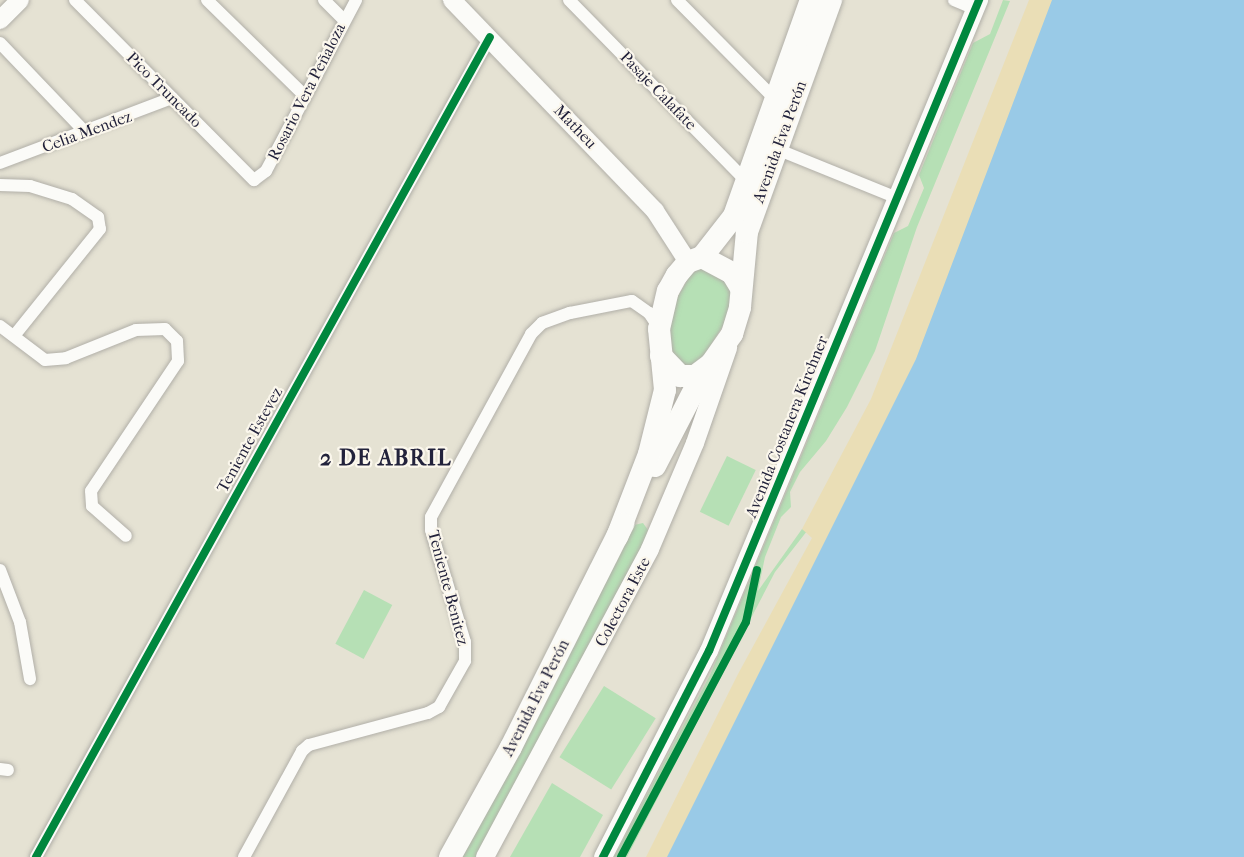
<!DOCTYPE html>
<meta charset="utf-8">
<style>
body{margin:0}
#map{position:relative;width:1244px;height:857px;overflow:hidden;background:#e5e2d3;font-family:"IM FELL French Canon",serif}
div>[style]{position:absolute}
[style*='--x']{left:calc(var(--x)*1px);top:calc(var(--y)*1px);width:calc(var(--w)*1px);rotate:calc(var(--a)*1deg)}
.green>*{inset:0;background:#b6e0b5;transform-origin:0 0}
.sand>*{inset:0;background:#eadeb6}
.water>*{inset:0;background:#99cae7}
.roads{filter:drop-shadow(0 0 2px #b1afa8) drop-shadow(0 0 2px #b1afa8)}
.street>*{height:12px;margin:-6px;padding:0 6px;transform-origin:6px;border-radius:6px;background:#fbfbf8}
.secondary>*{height:18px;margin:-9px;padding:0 9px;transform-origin:9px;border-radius:9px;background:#fbfbf8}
.highway>*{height:22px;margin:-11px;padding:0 11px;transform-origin:11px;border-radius:11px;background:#fbfbf8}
.cycleway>*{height:8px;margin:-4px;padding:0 4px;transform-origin:4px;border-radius:4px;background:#00873e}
span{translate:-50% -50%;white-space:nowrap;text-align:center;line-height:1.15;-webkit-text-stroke:4.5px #fbf7ec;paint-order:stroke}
.street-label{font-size:16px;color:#22223b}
.district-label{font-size:22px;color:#22223b;font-weight:700;letter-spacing:1.5px}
</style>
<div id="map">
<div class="green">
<i style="clip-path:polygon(1003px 0,1010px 1px,917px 227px,875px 351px,847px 407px,826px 441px,800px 472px,790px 492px,791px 507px,781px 517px,765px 557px,758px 591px,802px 529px,807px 531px,775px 572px,627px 857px,614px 857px,710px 675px,894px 233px,908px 226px,924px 188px,919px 175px,973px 43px,990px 34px)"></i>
<i style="clip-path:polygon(700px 268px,721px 275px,732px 292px,732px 302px,724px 324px,699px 364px,679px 368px,668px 345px,671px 308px,691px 274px)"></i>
<i style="left:727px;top:456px;width:32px;height:62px;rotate:26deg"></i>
<i style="clip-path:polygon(643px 523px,648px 530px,647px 541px,480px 857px,461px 857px,529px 734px,634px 525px)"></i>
<i style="left:364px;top:590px;width:32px;height:61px;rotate:28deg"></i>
<i style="left:604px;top:686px;width:61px;height:84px;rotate:32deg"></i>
<i style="clip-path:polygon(552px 783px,603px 815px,580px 857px,510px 857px)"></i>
</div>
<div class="sand">
<i style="clip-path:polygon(1029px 0,1114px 0,729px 857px,646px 857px,738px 674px,812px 538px,802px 529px,871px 399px)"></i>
</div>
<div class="water">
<i style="clip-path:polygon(1052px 0,1244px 0,1244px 857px,667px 857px,916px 359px)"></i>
</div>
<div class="roads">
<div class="street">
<i style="--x:75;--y:0;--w:254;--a:45.2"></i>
<i style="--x:254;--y:180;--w:15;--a:-37"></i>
<i style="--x:266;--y:171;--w:193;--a:-62.2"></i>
<i style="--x:207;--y:0;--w:137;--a:44.4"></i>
<i style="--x:324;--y:0;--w:28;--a:45"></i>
<i style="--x:569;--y:0;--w:255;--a:45.6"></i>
<i style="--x:677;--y:0;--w:141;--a:45.3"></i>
<i style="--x:954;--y:0;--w:23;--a:23"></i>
<i style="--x:0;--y:43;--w:123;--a:46.3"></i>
<i style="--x:779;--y:150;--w:125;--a:22.1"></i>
<i style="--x:0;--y:163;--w:184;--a:-20.7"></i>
<i style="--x:0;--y:185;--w:30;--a:2"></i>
<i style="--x:30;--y:186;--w:44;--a:17.2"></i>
<i style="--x:72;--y:199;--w:32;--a:35"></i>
<i style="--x:98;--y:217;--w:12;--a:81"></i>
<i style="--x:100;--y:229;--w:137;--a:128.8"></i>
<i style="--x:0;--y:326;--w:56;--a:37.1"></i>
<i style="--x:45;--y:360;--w:21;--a:-5"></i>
<i style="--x:66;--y:358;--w:75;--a:-21.8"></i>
<i style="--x:136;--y:330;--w:29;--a:-2"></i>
<i style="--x:165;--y:329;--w:17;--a:45"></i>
<i style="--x:177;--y:341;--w:20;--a:87"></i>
<i style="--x:178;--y:361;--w:156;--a:123.8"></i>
<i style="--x:91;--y:491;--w:15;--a:86"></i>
<i style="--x:92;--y:506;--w:45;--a:41.4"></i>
<i style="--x:0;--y:570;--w:56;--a:69"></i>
<i style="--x:20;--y:622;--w:58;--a:80"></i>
<i style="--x:0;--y:769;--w:8;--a:7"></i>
<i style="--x:36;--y:857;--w:937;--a:-61.03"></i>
<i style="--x:244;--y:857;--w:121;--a:-61.3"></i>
<i style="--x:302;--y:751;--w:9;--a:-41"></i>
<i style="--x:309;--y:745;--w:123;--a:-15.1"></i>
<i style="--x:428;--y:713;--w:13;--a:-29"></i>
<i style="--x:439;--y:707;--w:53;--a:-60.5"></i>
<i style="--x:465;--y:661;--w:19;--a:-90"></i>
<i style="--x:465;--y:642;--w:117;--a:-106.9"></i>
<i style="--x:431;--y:530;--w:13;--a:-90"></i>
<i style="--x:431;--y:517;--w:209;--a:-61.3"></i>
<i style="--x:531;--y:334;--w:16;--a:-45"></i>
<i style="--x:542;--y:323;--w:30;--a:-20"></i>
<i style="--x:570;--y:313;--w:63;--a:-11"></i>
<i style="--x:632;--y:301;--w:21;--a:35"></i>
<i style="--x:649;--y:313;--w:18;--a:56"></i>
</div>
<div class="secondary">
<i style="--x:452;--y:0;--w:293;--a:46.1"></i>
<i style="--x:655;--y:211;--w:61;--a:57.1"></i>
<i style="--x:0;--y:20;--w:28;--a:-45"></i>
<i style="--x:485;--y:857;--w:349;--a:-61.8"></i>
<i style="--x:650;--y:549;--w:115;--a:-67"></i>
<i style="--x:695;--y:443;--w:101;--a:-70.8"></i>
<i style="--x:603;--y:857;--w:232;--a:-62.8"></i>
<i style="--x:709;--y:651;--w:705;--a:-67.47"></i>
</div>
<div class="highway">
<i style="--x:702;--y:257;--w:34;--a:28"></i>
<i style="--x:732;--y:273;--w:17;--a:59"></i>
<i style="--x:661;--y:356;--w:28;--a:46"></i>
<i style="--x:680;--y:376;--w:15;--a:0"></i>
<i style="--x:695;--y:376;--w:20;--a:-37"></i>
<i style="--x:711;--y:364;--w:37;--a:-55"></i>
<i style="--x:732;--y:334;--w:28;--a:-73"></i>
<i style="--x:740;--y:307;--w:75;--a:-84.7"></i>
<i style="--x:747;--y:232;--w:247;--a:-70.1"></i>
<i style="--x:655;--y:466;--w:107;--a:-62.7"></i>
<i style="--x:617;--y:537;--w:89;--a:-68.9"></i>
<i style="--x:649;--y:454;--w:66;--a:-76"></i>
<i style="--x:665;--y:390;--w:61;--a:-95.6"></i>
<i style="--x:659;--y:329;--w:39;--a:-77"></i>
<i style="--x:668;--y:291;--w:18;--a:-61"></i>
<i style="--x:677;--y:275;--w:17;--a:-50"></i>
<i style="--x:688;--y:262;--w:15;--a:-20"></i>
<i style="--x:702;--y:257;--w:52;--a:-52"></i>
<i style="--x:734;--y:216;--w:229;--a:-70.4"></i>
<i style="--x:450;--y:857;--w:126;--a:-61"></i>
<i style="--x:511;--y:747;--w:250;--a:-63.3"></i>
</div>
</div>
<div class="cycleway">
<i style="--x:36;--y:857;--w:937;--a:-61.03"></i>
<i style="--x:603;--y:857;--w:232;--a:-62.8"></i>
<i style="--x:709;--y:651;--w:705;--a:-67.47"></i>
<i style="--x:621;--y:857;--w:266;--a:-62"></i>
<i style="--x:746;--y:622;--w:53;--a:-78.1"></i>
</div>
<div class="street-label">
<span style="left:164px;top:90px;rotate:45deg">Pico Truncado</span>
<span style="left:658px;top:91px;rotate:46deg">Pasaje Calafate</span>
<span style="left:307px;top:92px;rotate:-63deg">Rosario Vera Peñaloza</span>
<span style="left:575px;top:127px;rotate:46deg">Matheu</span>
<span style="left:87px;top:132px;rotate:-20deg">Celia Mendez</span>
<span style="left:780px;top:142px;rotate:-70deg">Avenida Eva Perón</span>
<span style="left:787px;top:427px;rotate:-68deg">Avenida Costanera Kirchner</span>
<span style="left:250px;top:440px;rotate:-61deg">Teniente Estevez</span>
<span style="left:448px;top:588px;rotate:75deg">Teniente Benitez</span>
<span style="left:623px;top:602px;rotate:-62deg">Colectora Este</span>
<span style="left:536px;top:698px;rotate:-63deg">Avenida Eva Perón</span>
</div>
<div class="district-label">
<span style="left:386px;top:459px">2 DE ABRIL</span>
</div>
</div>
